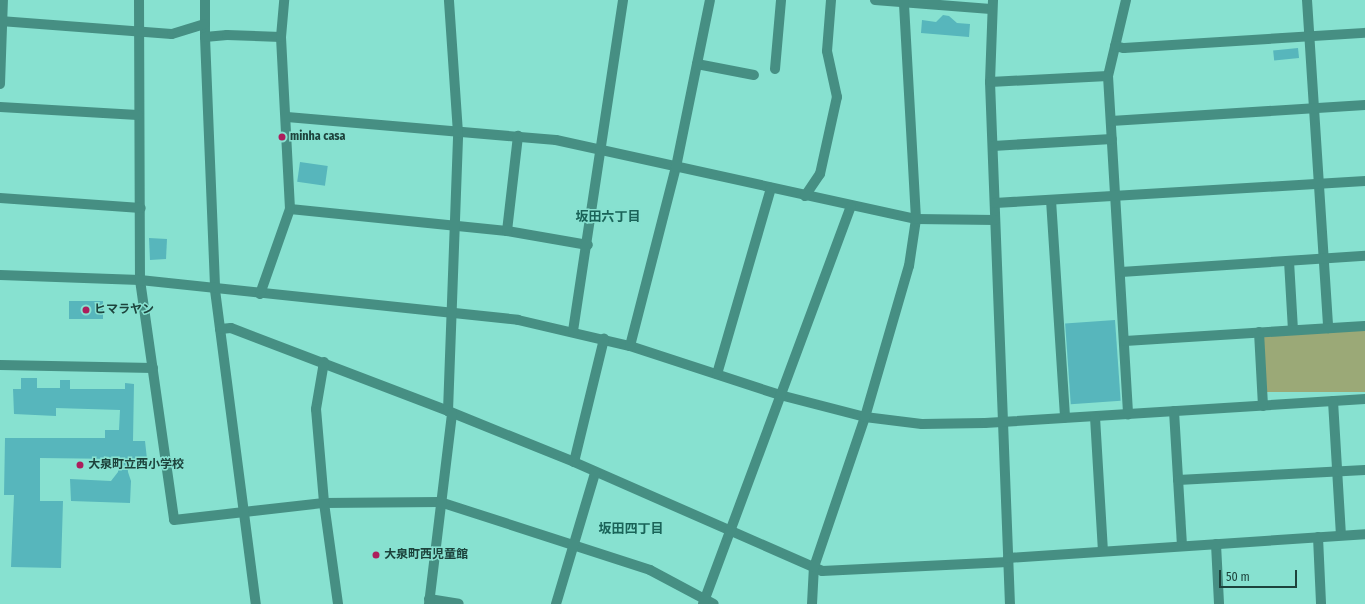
<!DOCTYPE html>
<meta charset="utf-8">
<style>
body{margin:0}
#map{position:relative;width:1365px;height:604px;overflow:hidden;background:#87e1d0;font-family:"Fira Sans Condensed","Noto Sans JP",sans-serif}
div>[style]{position:absolute}
[style*='--x']{left:calc(var(--x)*1px);top:calc(var(--y)*1px);width:calc(var(--w)*1px);rotate:calc(var(--a)*1deg)}
.green>*{inset:0;background:#9ba977;transform-origin:0 0}
.building>*{inset:0;background:#57b6bc;transform-origin:0 0}
.minor>*{height:10px;margin:-5px;padding:0 5px;transform-origin:5px;border-radius:5px;background:#468f83}
.dots>*{width:11px;height:11px;translate:-50% -50%;box-sizing:border-box;border:2px solid #87e1d0;border-radius:50%}
span{translate:-50% -50%;white-space:nowrap;text-align:center;line-height:1.15;-webkit-text-stroke:3px #87e1d0;paint-order:stroke}
.poi-label{font-size:12px;color:#1d433c;font-weight:700}
.left{translate:0 -50%;text-align:left}
.neighbourhood-label{font-size:13px;color:#1a6358;font-weight:700}
.scale{position:absolute;left:1219px;top:570px;width:78px;height:18px;box-sizing:border-box;border:2px solid #1d433c;border-top:0;padding-left:5px;font-size:12px;line-height:14px;white-space:nowrap;color:#1d433c;-webkit-text-stroke:3px #87e1d0;paint-order:stroke}
</style>
<div id="map">
<div class="green">
<i style="left:1365px;top:330px;width:62px;height:102px;rotate:90deg"></i>
</div>
<div class="building">
<i style="clip-path:polygon(943px 15px,949px 16px,957px 23px,970px 24px,969px 37px,921px 33px,922px 20px,936px 22px)"></i>
<i style="left:1298px;top:48px;width:10px;height:25px;rotate:84deg"></i>
<i style="left:300px;top:162px;width:28px;height:20px;rotate:8deg"></i>
<i style="clip-path:polygon(149px 238px,167px 239px,166px 259px,150px 260px)"></i>
<i style="left:69px;top:301px;width:34px;height:18px"></i>
<i style="left:1115px;top:320px;width:81px;height:50px;rotate:86deg"></i>
<i style="clip-path:polygon(21px 378px,37px 378px,37px 388px,60px 388px,60px 380px,70px 380px,70px 389px,125px 389px,125px 383px,134px 384px,133px 441px,145px 441px,147px 459px,127px 459px,128px 472px,131px 481px,130px 503px,71px 501px,70px 479px,111px 481px,118px 472px,119px 459px,40px 458px,40px 501px,63px 501px,61px 568px,11px 567px,14px 495px,4px 495px,5px 438px,105px 438px,105px 430px,119px 430px,120px 410px,56px 408px,56px 416px,14px 414px,13px 389px,21px 389px)"></i>
</div>
<div class="minor">
<i style="--x:139;--y:0;--w:280;--a:89.8"></i>
<i style="--x:140;--y:280;--w:242;--a:81.9"></i>
<i style="--x:174;--y:520;--w:151;--a:-6.5"></i>
<i style="--x:324;--y:503;--w:116;--a:-0.5"></i>
<i style="--x:440;--y:502;--w:221;--a:17.9"></i>
<i style="--x:650;--y:570;--w:72;--a:28"></i>
<i style="--x:205;--y:0;--w:37;--a:90"></i>
<i style="--x:205;--y:37;--w:253;--a:87.7"></i>
<i style="--x:215;--y:290;--w:317;--a:82.6"></i>
<i style="--x:875;--y:0;--w:116;--a:4.4"></i>
<i style="--x:993;--y:0;--w:82;--a:92.1"></i>
<i style="--x:990;--y:82;--w:522;--a:87.81"></i>
<i style="--x:1126;--y:0;--w:78;--a:103.3"></i>
<i style="--x:1108;--y:76;--w:339;--a:86.6"></i>
<i style="--x:1307;--y:0;--w:329;--a:86.3"></i>
<i style="--x:0;--y:21;--w:172;--a:4.3"></i>
<i style="--x:172;--y:34;--w:34;--a:-17"></i>
<i style="--x:205;--y:37;--w:22;--a:-5"></i>
<i style="--x:227;--y:35;--w:54;--a:2.1"></i>
<i style="--x:1115;--y:46;--w:9;--a:13"></i>
<i style="--x:1124;--y:48;--w:241;--a:-3.6"></i>
<i style="--x:697;--y:64;--w:58;--a:10.9"></i>
<i style="--x:775;--y:69;--w:69;--a:-85"></i>
<i style="--x:990;--y:82;--w:118;--a:-2.9"></i>
<i style="--x:0;--y:84;--w:84;--a:-88"></i>
<i style="--x:0;--y:107;--w:138;--a:3.3"></i>
<i style="--x:287;--y:117;--w:270;--a:4.9"></i>
<i style="--x:556;--y:140;--w:369;--a:12.4"></i>
<i style="--x:916;--y:219;--w:79;--a:0.7"></i>
<i style="--x:1111;--y:121;--w:255;--a:-3.6"></i>
<i style="--x:993;--y:146;--w:119;--a:-3.4"></i>
<i style="--x:805;--y:196;--w:27;--a:-56"></i>
<i style="--x:820;--y:174;--w:79;--a:-77.6"></i>
<i style="--x:837;--y:97;--w:47;--a:-102.3"></i>
<i style="--x:827;--y:51;--w:51;--a:-85.5"></i>
<i style="--x:0;--y:198;--w:141;--a:4.1"></i>
<i style="--x:1051;--y:200;--w:218;--a:86.3"></i>
<i style="--x:995;--y:203;--w:371;--a:-3.4"></i>
<i style="--x:290;--y:209;--w:218;--a:5.8"></i>
<i style="--x:507;--y:231;--w:82;--a:9.8"></i>
<i style="--x:507;--y:231;--w:96;--a:-83.4"></i>
<i style="--x:1289;--y:261;--w:69;--a:86.7"></i>
<i style="--x:1121;--y:272;--w:245;--a:-3.8"></i>
<i style="--x:0;--y:275;--w:140;--a:2"></i>
<i style="--x:140;--y:280;--w:380;--a:6"></i>
<i style="--x:518;--y:320;--w:115;--a:13.1"></i>
<i style="--x:630;--y:346;--w:158;--a:18.1"></i>
<i style="--x:780;--y:395;--w:88;--a:14.5"></i>
<i style="--x:865;--y:417;--w:57;--a:7"></i>
<i style="--x:922;--y:424;--w:63;--a:-0.9"></i>
<i style="--x:985;--y:423;--w:381;--a:-3.6"></i>
<i style="--x:260;--y:294;--w:90;--a:-70.6"></i>
<i style="--x:290;--y:209;--w:172;--a:-93"></i>
<i style="--x:281;--y:37;--w:37;--a:-85"></i>
<i style="--x:220;--y:329;--w:11;--a:-5"></i>
<i style="--x:231;--y:328;--w:232;--a:20.9"></i>
<i style="--x:448;--y:411;--w:136;--a:22"></i>
<i style="--x:574;--y:462;--w:271;--a:23.7"></i>
<i style="--x:822;--y:571;--w:186;--a:-2.8"></i>
<i style="--x:573;--y:331;--w:335;--a:-81.4"></i>
<i style="--x:1259;--y:332;--w:74;--a:86.9"></i>
<i style="--x:1125;--y:341;--w:240;--a:-3.6"></i>
<i style="--x:630;--y:346;--w:185;--a:-75.6"></i>
<i style="--x:676;--y:167;--w:170;--a:-78.5"></i>
<i style="--x:324;--y:362;--w:48;--a:99.7"></i>
<i style="--x:316;--y:409;--w:94;--a:85.1"></i>
<i style="--x:324;--y:503;--w:102;--a:82.1"></i>
<i style="--x:0;--y:365;--w:153;--a:1.1"></i>
<i style="--x:717;--y:374;--w:194;--a:-73.8"></i>
<i style="--x:1333;--y:401;--w:134;--a:86.6"></i>
<i style="--x:448;--y:411;--w:278;--a:-87.9"></i>
<i style="--x:458;--y:133;--w:133;--a:-93.9"></i>
<i style="--x:1174;--y:411;--w:134;--a:86.6"></i>
<i style="--x:1095;--y:417;--w:133;--a:86.6"></i>
<i style="--x:574;--y:462;--w:127;--a:-76.3"></i>
<i style="--x:1178;--y:480;--w:187;--a:-3.1"></i>
<i style="--x:1318;--y:537;--w:67;--a:87.4"></i>
<i style="--x:1216;--y:544;--w:60;--a:87.1"></i>
<i style="--x:1008;--y:558;--w:358;--a:-3.8"></i>
<i style="--x:429;--y:599;--w:30;--a:9"></i>
<i style="--x:429;--y:604;--w:192;--a:-83.1"></i>
<i style="--x:556;--y:604;--w:137;--a:-73.4"></i>
<i style="--x:703;--y:604;--w:424;--a:-69.6"></i>
<i style="--x:812;--y:604;--w:37;--a:-87"></i>
<i style="--x:814;--y:567;--w:158;--a:-71.2"></i>
<i style="--x:865;--y:417;--w:157;--a:-73.8"></i>
<i style="--x:909;--y:266;--w:48;--a:-81.5"></i>
<i style="--x:916;--y:219;--w:217;--a:-93.2"></i>
</div>
<div class="dots">
<i style="left:282px;top:137px;background:#ac1e5c"></i>
<i style="left:86px;top:310px;background:#ac1e5c"></i>
<i style="left:80px;top:465px;background:#ac1e5c"></i>
<i style="left:376px;top:555px;background:#ac1e5c"></i>
</div>
<div class="poi-label">
<span class="left" style="left:290px;top:137px">minha casa</span>
<span class="left" style="left:94px;top:310px">ヒマラヤン</span>
<span class="left" style="left:88px;top:465px">大泉町立西小学校</span>
<span class="left" style="left:384px;top:555px">大泉町西児童館</span>
</div>
<div class="neighbourhood-label">
<span style="left:608px;top:217px">坂田六丁目</span>
<span style="left:631px;top:529px">坂田四丁目</span>
</div>
<div class="scale">50 m</div>
</div>
